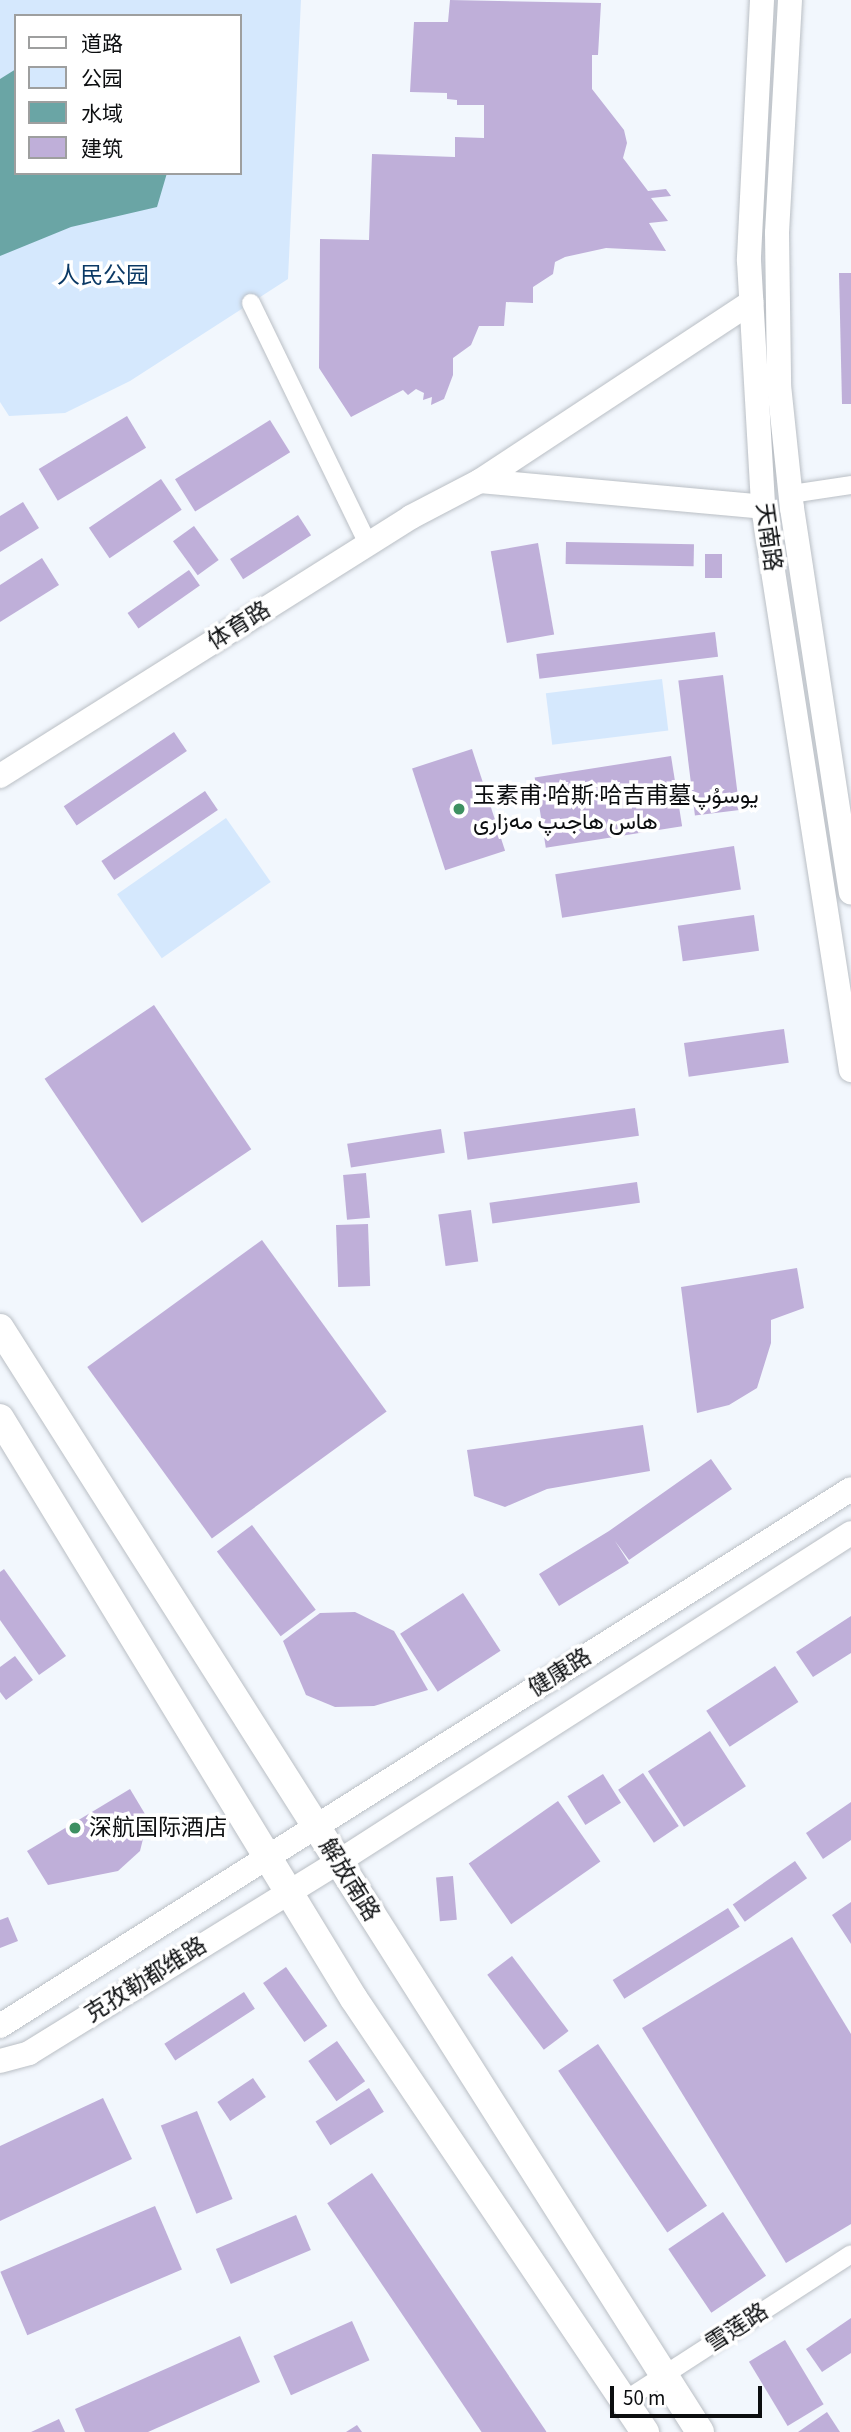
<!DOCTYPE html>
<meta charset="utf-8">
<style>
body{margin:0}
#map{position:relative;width:851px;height:2432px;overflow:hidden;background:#f2f7fd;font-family:"Source Sans 3",Vazirmatn,"Noto Sans SC",sans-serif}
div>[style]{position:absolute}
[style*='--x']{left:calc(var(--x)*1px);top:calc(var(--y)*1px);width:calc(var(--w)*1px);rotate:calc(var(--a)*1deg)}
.green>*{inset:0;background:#d5e8fd;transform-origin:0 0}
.water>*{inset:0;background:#6aa5a5}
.building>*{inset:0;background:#bfafd9;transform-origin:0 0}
.roads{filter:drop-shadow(0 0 2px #babfc5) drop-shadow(0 0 2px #babfc5)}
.street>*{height:18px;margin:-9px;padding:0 9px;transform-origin:9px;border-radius:9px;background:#fff}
.secondary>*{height:24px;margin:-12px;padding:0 12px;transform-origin:12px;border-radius:12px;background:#fff}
.primary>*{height:28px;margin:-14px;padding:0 14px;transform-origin:14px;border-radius:14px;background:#fff}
.dots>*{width:19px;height:19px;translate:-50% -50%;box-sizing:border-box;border:4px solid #fff;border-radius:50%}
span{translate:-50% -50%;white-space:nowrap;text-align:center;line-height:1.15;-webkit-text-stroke:7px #fff;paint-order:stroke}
.park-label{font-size:23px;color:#0b3965}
.street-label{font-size:23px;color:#0c0e10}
.poi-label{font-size:23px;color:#0c0e10}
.left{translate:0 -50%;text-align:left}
.legend{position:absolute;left:14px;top:14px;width:228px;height:161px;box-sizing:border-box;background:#fff;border:2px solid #9e9f9f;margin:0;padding:9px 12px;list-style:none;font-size:21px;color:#0c0e10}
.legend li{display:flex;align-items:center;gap:14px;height:35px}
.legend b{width:35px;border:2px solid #9e9f9f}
.scale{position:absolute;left:610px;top:2386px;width:152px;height:32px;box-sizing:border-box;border:4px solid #0c0e10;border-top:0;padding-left:9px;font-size:21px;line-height:24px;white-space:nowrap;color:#0c0e10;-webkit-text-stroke:5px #fff;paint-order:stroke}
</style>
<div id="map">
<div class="green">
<i style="clip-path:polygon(evenodd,0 0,301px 0,288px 279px,130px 381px,65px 413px,9px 416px,0 402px,0 0,16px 16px,240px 16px,240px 173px,16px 173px,16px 16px)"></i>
<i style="left:662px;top:679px;width:52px;height:117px;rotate:83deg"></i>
<i style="left:226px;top:818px;width:78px;height:133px;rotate:55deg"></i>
</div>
<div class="water">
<i style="clip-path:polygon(16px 69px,16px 173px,167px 173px,157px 207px,71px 227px,0 256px,0 79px)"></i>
</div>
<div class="building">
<i style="clip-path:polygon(450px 0,601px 3px,598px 55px,592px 55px,592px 89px,624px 130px,627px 143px,623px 158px,648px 191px,666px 189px,671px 196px,651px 198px,668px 221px,649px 223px,666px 251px,606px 248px,565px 257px,555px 262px,553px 274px,533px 287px,533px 303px,506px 302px,504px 326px,479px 326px,471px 345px,453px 358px,453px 375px,444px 399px,431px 405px,432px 397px,423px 400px,424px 393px,416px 389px,408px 395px,403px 390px,351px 417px,319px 368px,320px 239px,369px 240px,372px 154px,455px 157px,455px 137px,484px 138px,484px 105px,457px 105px,457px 100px,447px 99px,447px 93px,410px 92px,414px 22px,448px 22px)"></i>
<i style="clip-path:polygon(839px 273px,851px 273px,851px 404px,842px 404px)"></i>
<i style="left:127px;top:416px;width:37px;height:103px;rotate:59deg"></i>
<i style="left:270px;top:420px;width:38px;height:112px;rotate:58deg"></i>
<i style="left:161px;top:479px;width:37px;height:87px;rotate:56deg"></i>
<i style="clip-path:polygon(23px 502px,39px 528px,0 552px,0 516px)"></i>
<i style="left:298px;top:515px;width:24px;height:81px;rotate:57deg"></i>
<i style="left:194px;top:526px;width:42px;height:26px;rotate:54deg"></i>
<i style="left:566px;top:542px;width:128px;height:22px;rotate:1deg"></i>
<i style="left:538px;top:543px;width:93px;height:48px;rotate:80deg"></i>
<i style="left:705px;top:554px;width:17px;height:24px"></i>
<i style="clip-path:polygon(42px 558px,59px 585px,0 622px,0 585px)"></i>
<i style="left:189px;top:570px;width:19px;height:75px;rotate:55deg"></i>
<i style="left:715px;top:632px;width:25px;height:180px;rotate:83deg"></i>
<i style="left:723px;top:675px;width:136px;height:45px;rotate:83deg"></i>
<i style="left:174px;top:732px;width:23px;height:133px;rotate:56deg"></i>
<i style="left:472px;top:749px;width:107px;height:63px;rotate:72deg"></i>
<i style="left:671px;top:756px;width:71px;height:138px;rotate:81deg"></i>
<i style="left:205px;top:791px;width:23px;height:125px;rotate:56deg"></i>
<i style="left:734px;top:846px;width:44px;height:181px;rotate:81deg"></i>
<i style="left:754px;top:915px;width:36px;height:77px;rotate:82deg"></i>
<i style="left:154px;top:1005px;width:174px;height:132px;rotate:56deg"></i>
<i style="left:784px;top:1029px;width:34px;height:101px;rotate:82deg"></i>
<i style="left:635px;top:1108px;width:28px;height:173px;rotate:82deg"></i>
<i style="left:441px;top:1129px;width:24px;height:95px;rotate:81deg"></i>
<i style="left:366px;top:1173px;width:45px;height:23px;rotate:85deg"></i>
<i style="left:637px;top:1182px;width:21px;height:149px;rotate:82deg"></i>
<i style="left:471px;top:1210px;width:52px;height:33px;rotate:82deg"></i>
<i style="left:368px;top:1224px;width:62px;height:32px;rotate:88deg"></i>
<i style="left:262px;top:1240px;width:212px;height:216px;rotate:54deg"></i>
<i style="clip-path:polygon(797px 1268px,804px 1308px,771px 1320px,771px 1343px,757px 1388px,729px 1405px,697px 1413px,681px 1287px)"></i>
<i style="clip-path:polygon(643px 1425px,650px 1471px,547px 1489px,505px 1507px,474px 1496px,467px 1450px)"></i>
<i style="clip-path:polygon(711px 1459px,732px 1489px,629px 1560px,615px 1541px,629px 1563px,559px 1606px,539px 1574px,609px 1531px)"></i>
<i style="left:252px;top:1525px;width:106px;height:44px;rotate:53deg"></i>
<i style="clip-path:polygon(4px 1569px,66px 1656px,39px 1675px,0 1620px,0 1572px)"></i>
<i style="left:463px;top:1593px;width:69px;height:75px;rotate:57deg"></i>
<i style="clip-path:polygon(355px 1612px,394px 1631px,428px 1690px,374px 1706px,335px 1707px,306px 1695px,283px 1641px,320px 1613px)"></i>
<i style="clip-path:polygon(851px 1616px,851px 1653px,813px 1677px,796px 1652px)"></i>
<i style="clip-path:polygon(15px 1656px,33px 1680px,6px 1700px,0 1692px,0 1667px)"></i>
<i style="left:775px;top:1666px;width:43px;height:82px;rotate:57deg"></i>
<i style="left:710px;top:1731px;width:66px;height:74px;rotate:57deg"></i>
<i style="left:643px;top:1773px;width:64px;height:30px;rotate:56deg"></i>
<i style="left:603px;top:1774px;width:34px;height:42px;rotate:58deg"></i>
<i style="clip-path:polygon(130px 1789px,148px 1819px,140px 1851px,118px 1871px,48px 1885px,27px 1851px)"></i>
<i style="left:558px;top:1801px;width:74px;height:109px;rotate:55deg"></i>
<i style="clip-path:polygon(851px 1802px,851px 1840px,823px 1859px,806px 1833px)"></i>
<i style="left:795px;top:1861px;width:21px;height:76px;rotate:55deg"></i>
<i style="left:453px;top:1876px;width:44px;height:17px;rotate:85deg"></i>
<i style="clip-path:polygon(851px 1902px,851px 1944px,832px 1915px)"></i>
<i style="left:728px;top:1908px;width:22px;height:136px;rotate:58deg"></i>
<i style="clip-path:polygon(8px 1917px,18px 1941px,0 1948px,0 1920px)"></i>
<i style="clip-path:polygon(792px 1937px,851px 2034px,851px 2224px,786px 2263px,642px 2028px)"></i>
<i style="left:512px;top:1956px;width:94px;height:31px;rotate:53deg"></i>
<i style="left:286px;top:1967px;width:72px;height:28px;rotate:55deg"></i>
<i style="left:244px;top:1992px;width:20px;height:95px;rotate:57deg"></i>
<i style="left:337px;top:2041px;width:49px;height:35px;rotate:55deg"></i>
<i style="left:598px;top:2044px;width:195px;height:48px;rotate:56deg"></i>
<i style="left:253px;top:2078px;width:23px;height:43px;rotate:56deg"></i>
<i style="left:369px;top:2088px;width:28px;height:63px;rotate:58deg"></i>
<i style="clip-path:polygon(103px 2098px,132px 2159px,0 2221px,0 2146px)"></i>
<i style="left:197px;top:2111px;width:95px;height:39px;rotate:68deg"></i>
<i style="left:372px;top:2173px;width:312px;height:54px;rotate:56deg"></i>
<i style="left:155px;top:2206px;width:69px;height:168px;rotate:67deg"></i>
<i style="left:723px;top:2212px;width:77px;height:66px;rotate:56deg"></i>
<i style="left:296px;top:2215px;width:38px;height:87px;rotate:67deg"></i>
<i style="clip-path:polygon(851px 2318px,851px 2353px,822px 2372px,806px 2349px)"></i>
<i style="left:352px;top:2321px;width:43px;height:86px;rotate:66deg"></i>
<i style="clip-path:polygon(240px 2336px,260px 2382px,148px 2432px,85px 2432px,75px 2409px)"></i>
<i style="left:785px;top:2340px;width:75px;height:42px;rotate:59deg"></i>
<i style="clip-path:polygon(827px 2412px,840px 2432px,798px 2432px)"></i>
<i style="clip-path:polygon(59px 2419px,65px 2432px,31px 2432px)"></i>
<i style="clip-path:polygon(357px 2425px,362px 2432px,346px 2432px)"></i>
</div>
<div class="roads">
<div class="street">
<i style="--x:251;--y:303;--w:268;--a:64.1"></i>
<i style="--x:791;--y:494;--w:61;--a:-8.5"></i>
<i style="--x:624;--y:2401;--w:270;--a:-32.9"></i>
</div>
<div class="secondary">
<i style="--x:762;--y:0;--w:261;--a:92.9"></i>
<i style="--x:749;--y:261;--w:246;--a:86.7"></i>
<i style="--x:763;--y:507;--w:570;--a:81.12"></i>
<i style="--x:790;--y:0;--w:233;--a:93.2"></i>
<i style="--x:777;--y:233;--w:152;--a:89.2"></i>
<i style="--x:779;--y:385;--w:124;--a:84"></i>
<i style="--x:792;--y:508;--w:389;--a:81.3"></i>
<i style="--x:480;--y:481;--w:325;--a:-33.4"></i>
<i style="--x:0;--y:776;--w:486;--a:-32.2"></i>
<i style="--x:411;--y:517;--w:78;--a:-27.6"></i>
<i style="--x:480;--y:481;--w:284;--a:5.2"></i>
<i style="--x:0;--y:2026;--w:1006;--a:-32.25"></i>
<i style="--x:0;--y:2061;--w:30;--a:-15"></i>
<i style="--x:29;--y:2053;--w:363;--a:-31.7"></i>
<i style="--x:338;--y:1862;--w:609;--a:-32.67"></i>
</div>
<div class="primary">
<i style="--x:0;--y:1328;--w:1307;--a:57.62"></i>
<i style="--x:0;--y:1418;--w:680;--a:58.65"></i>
<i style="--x:354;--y:1999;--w:522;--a:56.1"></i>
</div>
</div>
<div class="dots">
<i style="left:459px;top:809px;background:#3e9062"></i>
<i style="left:75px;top:1828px;background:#3e9062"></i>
</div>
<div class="park-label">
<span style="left:103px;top:276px">人民公园</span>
</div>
<div class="street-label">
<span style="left:768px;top:537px;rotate:82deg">天南路</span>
<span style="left:239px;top:626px;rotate:-32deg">体育路</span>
<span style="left:560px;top:1673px;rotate:-32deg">健康路</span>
<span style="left:349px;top:1880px;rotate:58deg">解放南路</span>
<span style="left:146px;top:1980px;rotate:-32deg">克孜勒都维路</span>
<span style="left:737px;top:2328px;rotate:-33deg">雪莲路</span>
</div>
<div class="poi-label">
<span class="left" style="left:473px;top:809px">玉素甫·哈斯·哈吉甫墓يوسۇپ<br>ھاس ھاجىپ مەزارى</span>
<span class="left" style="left:89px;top:1828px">深航国际酒店</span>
</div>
<ul class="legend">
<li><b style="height:9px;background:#fff"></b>道路</li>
<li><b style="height:19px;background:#d5e8fd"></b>公园</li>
<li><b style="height:19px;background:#6aa5a5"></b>水域</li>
<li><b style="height:19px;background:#bfafd9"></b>建筑</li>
</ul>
<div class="scale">50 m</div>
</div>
